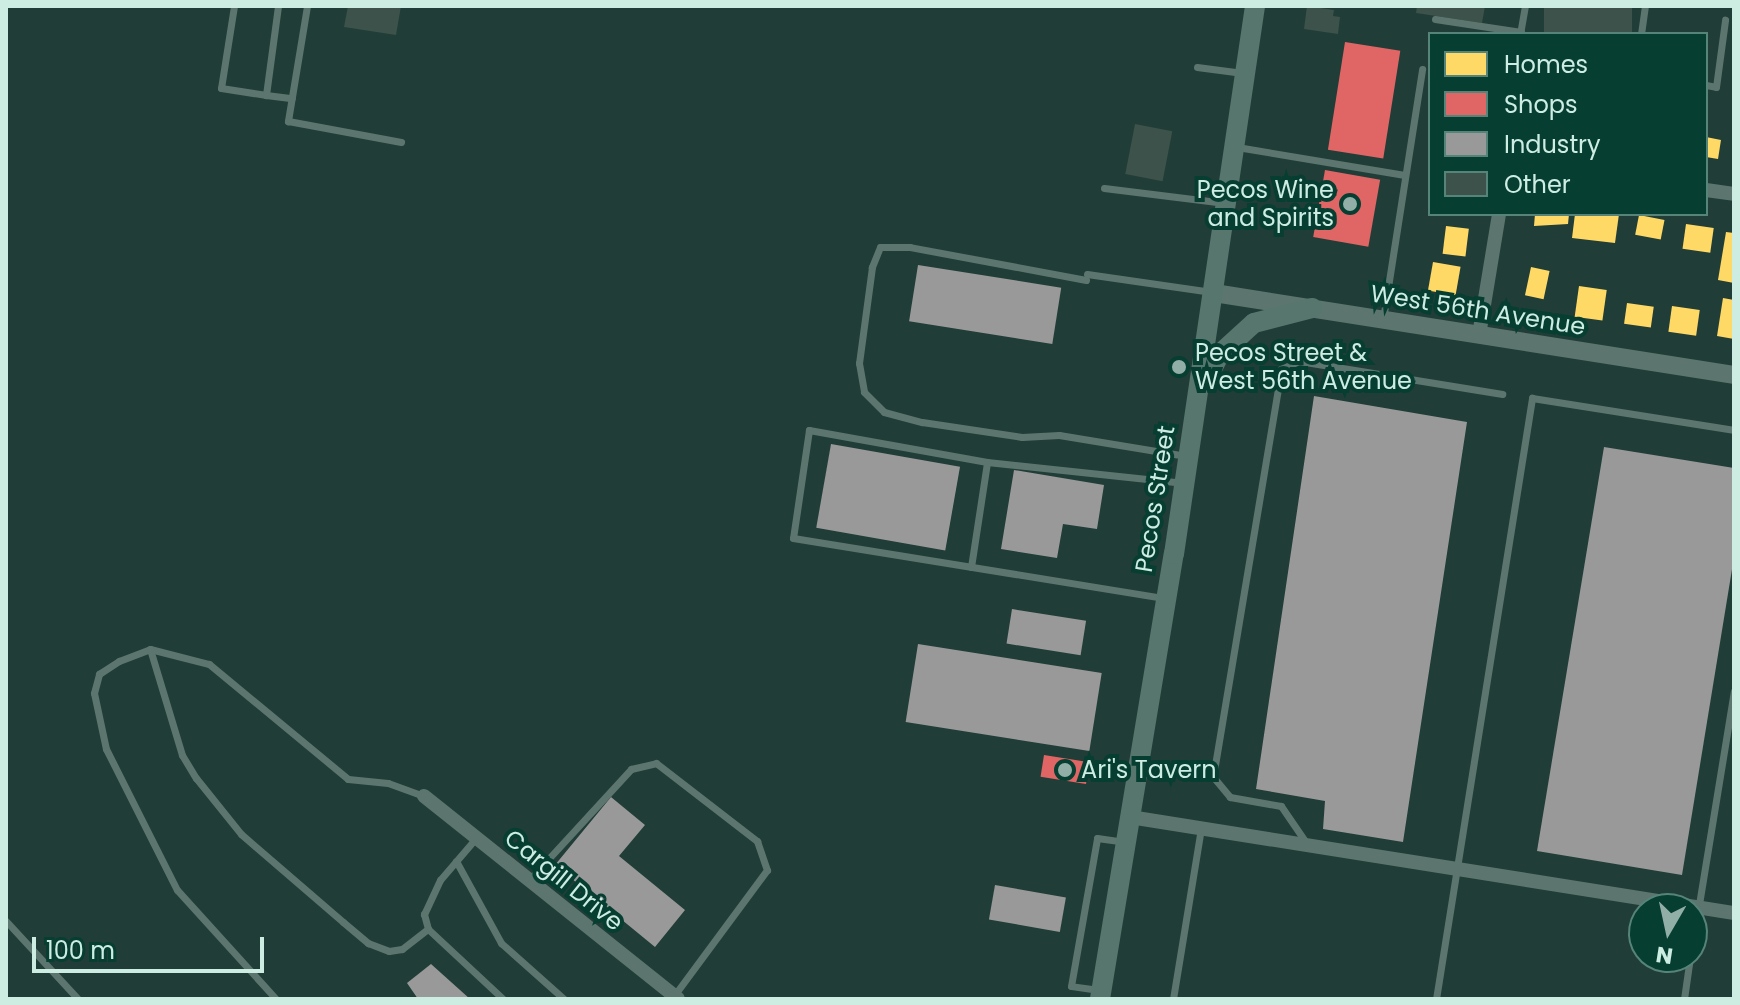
<!DOCTYPE html>
<style>
body{margin:0}
#map{position:relative;width:1740px;height:1005px;overflow:hidden;background:#213d37;font-family:Poppins,sans-serif}
div>[style]{position:absolute}
[style*='--x']{left:calc(var(--x)*1px);top:calc(var(--y)*1px);width:calc(var(--w)*1px);rotate:calc(var(--a)*1deg)}
.homes>*{inset:0;background:#ffd966;transform-origin:0 0}
.shops>*{inset:0;background:#e06666;transform-origin:0 0}
.industry>*{inset:0;background:#999;transform-origin:0 0}
.building>*{inset:0;background:#3d524a;transform-origin:0 0}
.service>*{height:7px;margin:-3.5px;padding:0 3.5px;transform-origin:3.5px;border-radius:3.5px;background:#5c766f}
.minor>*{height:14px;margin:-7px;padding:0 7px;transform-origin:7px;border-radius:7px;background:#5c766f}
.tertiary>*{height:18px;margin:-9px;padding:0 9px;transform-origin:9px;border-radius:9px;background:#5c766f}
.secondary>*{height:20px;margin:-10px;padding:0 10px;transform-origin:10px;border-radius:10px;background:#57766e}
.dots>*{width:22px;height:22px;translate:-50% -50%;box-sizing:border-box;border:4px solid #063e32;border-radius:50%}
span{translate:-50% -50%;white-space:nowrap;text-align:center;line-height:1.15;-webkit-text-stroke:8px #063e32;paint-order:stroke}
.poi-label{font-size:24px;color:#cdede3}
.right{translate:-100% -50%;text-align:right}
.left{translate:0 -50%;text-align:left}
.street-label{font-size:24px;color:#cdede3}
.frame{position:absolute;inset:0;border:8px solid #cdede3;pointer-events:none}
.legend{position:absolute;left:1428px;top:32px;width:280px;height:184px;box-sizing:border-box;background:#063e32;border:2px solid #568479;margin:0;padding:10px 14px;list-style:none;font-size:24px;color:#cdede3}
.legend li{display:flex;align-items:center;gap:16px;height:40px}
.legend b{width:40px;border:2px solid #568479}
.north{position:absolute;left:1628px;top:893px;width:80px;height:80px;box-sizing:border-box;background:#063e32;border:2px solid #568479;border-radius:50%;rotate:189deg;font-size:22px;font-weight:700;line-height:32px;text-align:center;color:#cdede3}
.north::after{content:'';display:block;margin:auto;width:28px;height:36px;background:#91afa7;clip-path:polygon(50% 0,100% 100%,50% 72%,0 100%)}
.scale{position:absolute;left:32px;top:937px;width:232px;height:36px;box-sizing:border-box;border:4px solid #cdede3;border-top:0;padding-left:10px;font-size:24px;line-height:28px;white-space:nowrap;color:#cdede3;-webkit-text-stroke:6px #063e32;paint-order:stroke}
</style>
<div id="map">
<div class="homes">
<i style="clip-path:polygon(1706px 137px,1721px 140px,1718px 159px,1706px 157px)"></i>
<i style="clip-path:polygon(1535px 214px,1569px 214px,1568px 224px,1534px 226px)"></i>
<i style="clip-path:polygon(1575px 214px,1619px 214px,1615px 243px,1572px 238px)"></i>
<i style="left:1639px;top:215px;width:26px;height:20px;rotate:11deg"></i>
<i style="left:1686px;top:224px;width:28px;height:25px;rotate:8deg"></i>
<i style="left:1446px;top:226px;width:23px;height:28px;rotate:7deg"></i>
<i style="clip-path:polygon(1726px 232px,1734px 233px,1734px 283px,1718px 280px)"></i>
<i style="left:1433px;top:262px;width:28px;height:29px;rotate:10deg"></i>
<i style="left:1531px;top:267px;width:19px;height:29px;rotate:12deg"></i>
<i style="left:1579px;top:286px;width:28px;height:31px;rotate:8deg"></i>
<i style="clip-path:polygon(1723px 298px,1734px 300px,1734px 339px,1717px 336px)"></i>
<i style="left:1627px;top:303px;width:27px;height:21px;rotate:8deg"></i>
<i style="left:1672px;top:306px;width:28px;height:26px;rotate:8deg"></i>
</div>
<div class="shops">
<i style="left:1345px;top:42px;width:56px;height:109px;rotate:9deg"></i>
<i style="left:1325px;top:170px;width:56px;height:68px;rotate:10deg"></i>
<i style="left:1044px;top:755px;width:46px;height:22px;rotate:9deg"></i>
</div>
<div class="industry">
<i style="left:918px;top:265px;width:145px;height:57px;rotate:9deg"></i>
<i style="clip-path:polygon(1314px 396px,1467px 422px,1403px 842px,1323px 829px,1325px 801px,1256px 789px)"></i>
<i style="left:831px;top:444px;width:131px;height:85px;rotate:10deg"></i>
<i style="clip-path:polygon(1604px 447px,1734px 468px,1734px 557px,1682px 875px,1537px 851px)"></i>
<i style="clip-path:polygon(1014px 470px,1104px 485px,1097px 529px,1063px 524px,1057px 558px,1001px 549px)"></i>
<i style="left:1012px;top:609px;width:75px;height:35px;rotate:9deg"></i>
<i style="left:918px;top:644px;width:186px;height:79px;rotate:9deg"></i>
<i style="clip-path:polygon(611px 797px,645px 825px,619px 856px,685px 910px,655px 947px,555px 865px)"></i>
<i style="left:995px;top:885px;width:72px;height:35px;rotate:10deg"></i>
<i style="clip-path:polygon(431px 964px,470px 999px,418px 999px,407px 983px)"></i>
</div>
<div class="building">
<i style="clip-path:polygon(348px 6px,401px 6px,396px 35px,344px 27px)"></i>
<i style="clip-path:polygon(1307px 6px,1334px 10px,1333px 16px,1340px 17px,1338px 34px,1304px 29px)"></i>
<i style="clip-path:polygon(1417px 6px,1485px 6px,1482px 23px,1416px 13px)"></i>
<i style="left:1544px;top:6px;width:88px;height:28px"></i>
<i style="left:1135px;top:124px;width:38px;height:51px;rotate:11deg"></i>
</div>
<div class="service">
<i style="--x:234;--y:6;--w:83;--a:99"></i>
<i style="--x:221;--y:88;--w:46;--a:8.8"></i>
<i style="--x:278;--y:6;--w:90;--a:97.7"></i>
<i style="--x:266;--y:95;--w:26;--a:7"></i>
<i style="--x:307;--y:6;--w:117;--a:99.4"></i>
<i style="--x:288;--y:121;--w:115;--a:10.5"></i>
<i style="--x:1435;--y:19;--w:87;--a:8.6"></i>
<i style="--x:1520;--y:34;--w:28;--a:-80"></i>
<i style="--x:1641;--y:34;--w:28;--a:-82"></i>
<i style="--x:1197;--y:67;--w:46;--a:7.4"></i>
<i style="--x:1706;--y:85;--w:10;--a:11"></i>
<i style="--x:1716;--y:87;--w:68;--a:-82.3"></i>
<i style="--x:1237;--y:147;--w:170;--a:9.5"></i>
<i style="--x:1104;--y:188;--w:122;--a:7.1"></i>
<i style="--x:1087;--y:274;--w:126;--a:8.2"></i>
<i style="--x:1086;--y:280;--w:179;--a:-169.4"></i>
<i style="--x:910;--y:247;--w:30;--a:180"></i>
<i style="--x:880;--y:247;--w:22;--a:112"></i>
<i style="--x:872;--y:267;--w:97;--a:97.7"></i>
<i style="--x:859;--y:363;--w:29;--a:80"></i>
<i style="--x:864;--y:392;--w:28;--a:45"></i>
<i style="--x:884;--y:412;--w:39;--a:15"></i>
<i style="--x:922;--y:422;--w:101;--a:8.5"></i>
<i style="--x:1022;--y:437;--w:37;--a:-3"></i>
<i style="--x:1059;--y:435;--w:129;--a:9.4"></i>
<i style="--x:1383;--y:319;--w:253;--a:-81.1"></i>
<i style="--x:987;--y:462;--w:181;--a:-169.8"></i>
<i style="--x:809;--y:430;--w:109;--a:98.4"></i>
<i style="--x:793;--y:538;--w:376;--a:9.2"></i>
<i style="--x:971;--y:567;--w:106;--a:-81.3"></i>
<i style="--x:987;--y:462;--w:196;--a:6.1"></i>
<i style="--x:150;--y:649;--w:61;--a:14.3"></i>
<i style="--x:209;--y:664;--w:180;--a:39.6"></i>
<i style="--x:348;--y:779;--w:40;--a:5.7"></i>
<i style="--x:388;--y:783;--w:38;--a:20"></i>
<i style="--x:476;--y:838;--w:55;--a:130.6"></i>
<i style="--x:440;--y:880;--w:38;--a:115"></i>
<i style="--x:424;--y:914;--w:16;--a:75"></i>
<i style="--x:428;--y:929;--w:103;--a:43"></i>
<i style="--x:1307;--y:844;--w:46;--a:-124.4"></i>
<i style="--x:1281;--y:806;--w:52;--a:-170"></i>
<i style="--x:1230;--y:797;--w:26;--a:-130"></i>
<i style="--x:1213;--y:777;--w:414;--a:-80.5"></i>
<i style="--x:1281;--y:369;--w:20;--a:-24"></i>
<i style="--x:1299;--y:361;--w:206;--a:9.2"></i>
<i style="--x:456;--y:861;--w:94;--a:61.2"></i>
<i style="--x:501;--y:943;--w:84;--a:41.6"></i>
<i style="--x:529;--y:880;--w:151;--a:-47.4"></i>
<i style="--x:631;--y:769;--w:26;--a:-13"></i>
<i style="--x:656;--y:763;--w:128;--a:37.7"></i>
<i style="--x:757;--y:841;--w:31;--a:71"></i>
<i style="--x:767;--y:870;--w:158;--a:126.5"></i>
<i style="--x:6;--y:921;--w:106;--a:47.3"></i>
<i style="--x:1692;--y:947;--w:259;--a:-80.7"></i>
<i style="--x:1099;--y:990;--w:28;--a:-172"></i>
<i style="--x:1071;--y:986;--w:150;--a:-80"></i>
<i style="--x:1097;--y:838;--w:28;--a:8"></i>
<i style="--x:276;--y:999;--w:147;--a:-132.2"></i>
<i style="--x:177;--y:890;--w:158;--a:-116.7"></i>
<i style="--x:106;--y:749;--w:57;--a:-102.1"></i>
<i style="--x:94;--y:693;--w:20;--a:-75"></i>
<i style="--x:99;--y:674;--w:24;--a:-33"></i>
<i style="--x:119;--y:661;--w:33;--a:-21"></i>
<i style="--x:150;--y:649;--w:111;--a:73.2"></i>
<i style="--x:182;--y:755;--w:27;--a:59"></i>
<i style="--x:196;--y:778;--w:72;--a:51.2"></i>
<i style="--x:241;--y:834;--w:135;--a:40.8"></i>
<i style="--x:343;--y:922;--w:33;--a:40"></i>
<i style="--x:368;--y:943;--w:22;--a:21"></i>
<i style="--x:389;--y:951;--w:13;--a:-9"></i>
<i style="--x:402;--y:949;--w:33;--a:-38"></i>
<i style="--x:1173;--y:999;--w:173;--a:-80.7"></i>
<i style="--x:1436;--y:999;--w:609;--a:-80.92"></i>
<i style="--x:1532;--y:398;--w:205;--a:9"></i>
<i style="--x:1684;--y:999;--w:42;--a:-81.9"></i>
</div>
<div class="minor">
<i style="--x:1706;--y:190;--w:28;--a:8"></i>
<i style="--x:1479;--y:335;--w:123;--a:-80.6"></i>
<i style="--x:424;--y:796;--w:325;--a:38.6"></i>
<i style="--x:1130;--y:817;--w:612;--a:9.03"></i>
</div>
<div class="tertiary">
<i style="--x:1214;--y:293;--w:526;--a:8.96"></i>
</div>
<div class="secondary">
<i style="--x:1206;--y:381;--w:30;--a:-63"></i>
<i style="--x:1220;--y:354;--w:46;--a:-42.4"></i>
<i style="--x:1254;--y:323;--w:60;--a:-14.5"></i>
<i style="--x:1100;--y:999;--w:451;--a:-80.6"></i>
<i style="--x:1174;--y:554;--w:554;--a:-81.59"></i>
</div>
<div class="dots">
<i style="left:1350px;top:204px;background:#91afa7"></i>
<i style="left:1179px;top:367px;background:#91afa7"></i>
<i style="left:1065px;top:770px;background:#91afa7"></i>
</div>
<div class="poi-label">
<span class="right" style="left:1334px;top:204px">Pecos Wine<br>and Spirits</span>
<span class="left" style="left:1195px;top:367px">Pecos Street &amp;<br>West 56th Avenue</span>
<span class="left" style="left:1081px;top:770px">Ari's Tavern</span>
</div>
<div class="street-label">
<span style="left:1478px;top:310px;rotate:9deg">West 56th Avenue</span>
<span style="left:1155px;top:499px;rotate:-81deg">Pecos Street</span>
<span style="left:564px;top:880px;rotate:39deg">Cargill Drive</span>
</div>
<div class="frame"></div>
<ul class="legend">
<li><b style="height:22px;background:#ffd966"></b>Homes</li>
<li><b style="height:22px;background:#e06666"></b>Shops</li>
<li><b style="height:22px;background:#999"></b>Industry</li>
<li><b style="height:22px;background:#3d524a"></b>Other</li>
</ul>
<div class="north">N</div>
<div class="scale">100 m</div>
</div>
